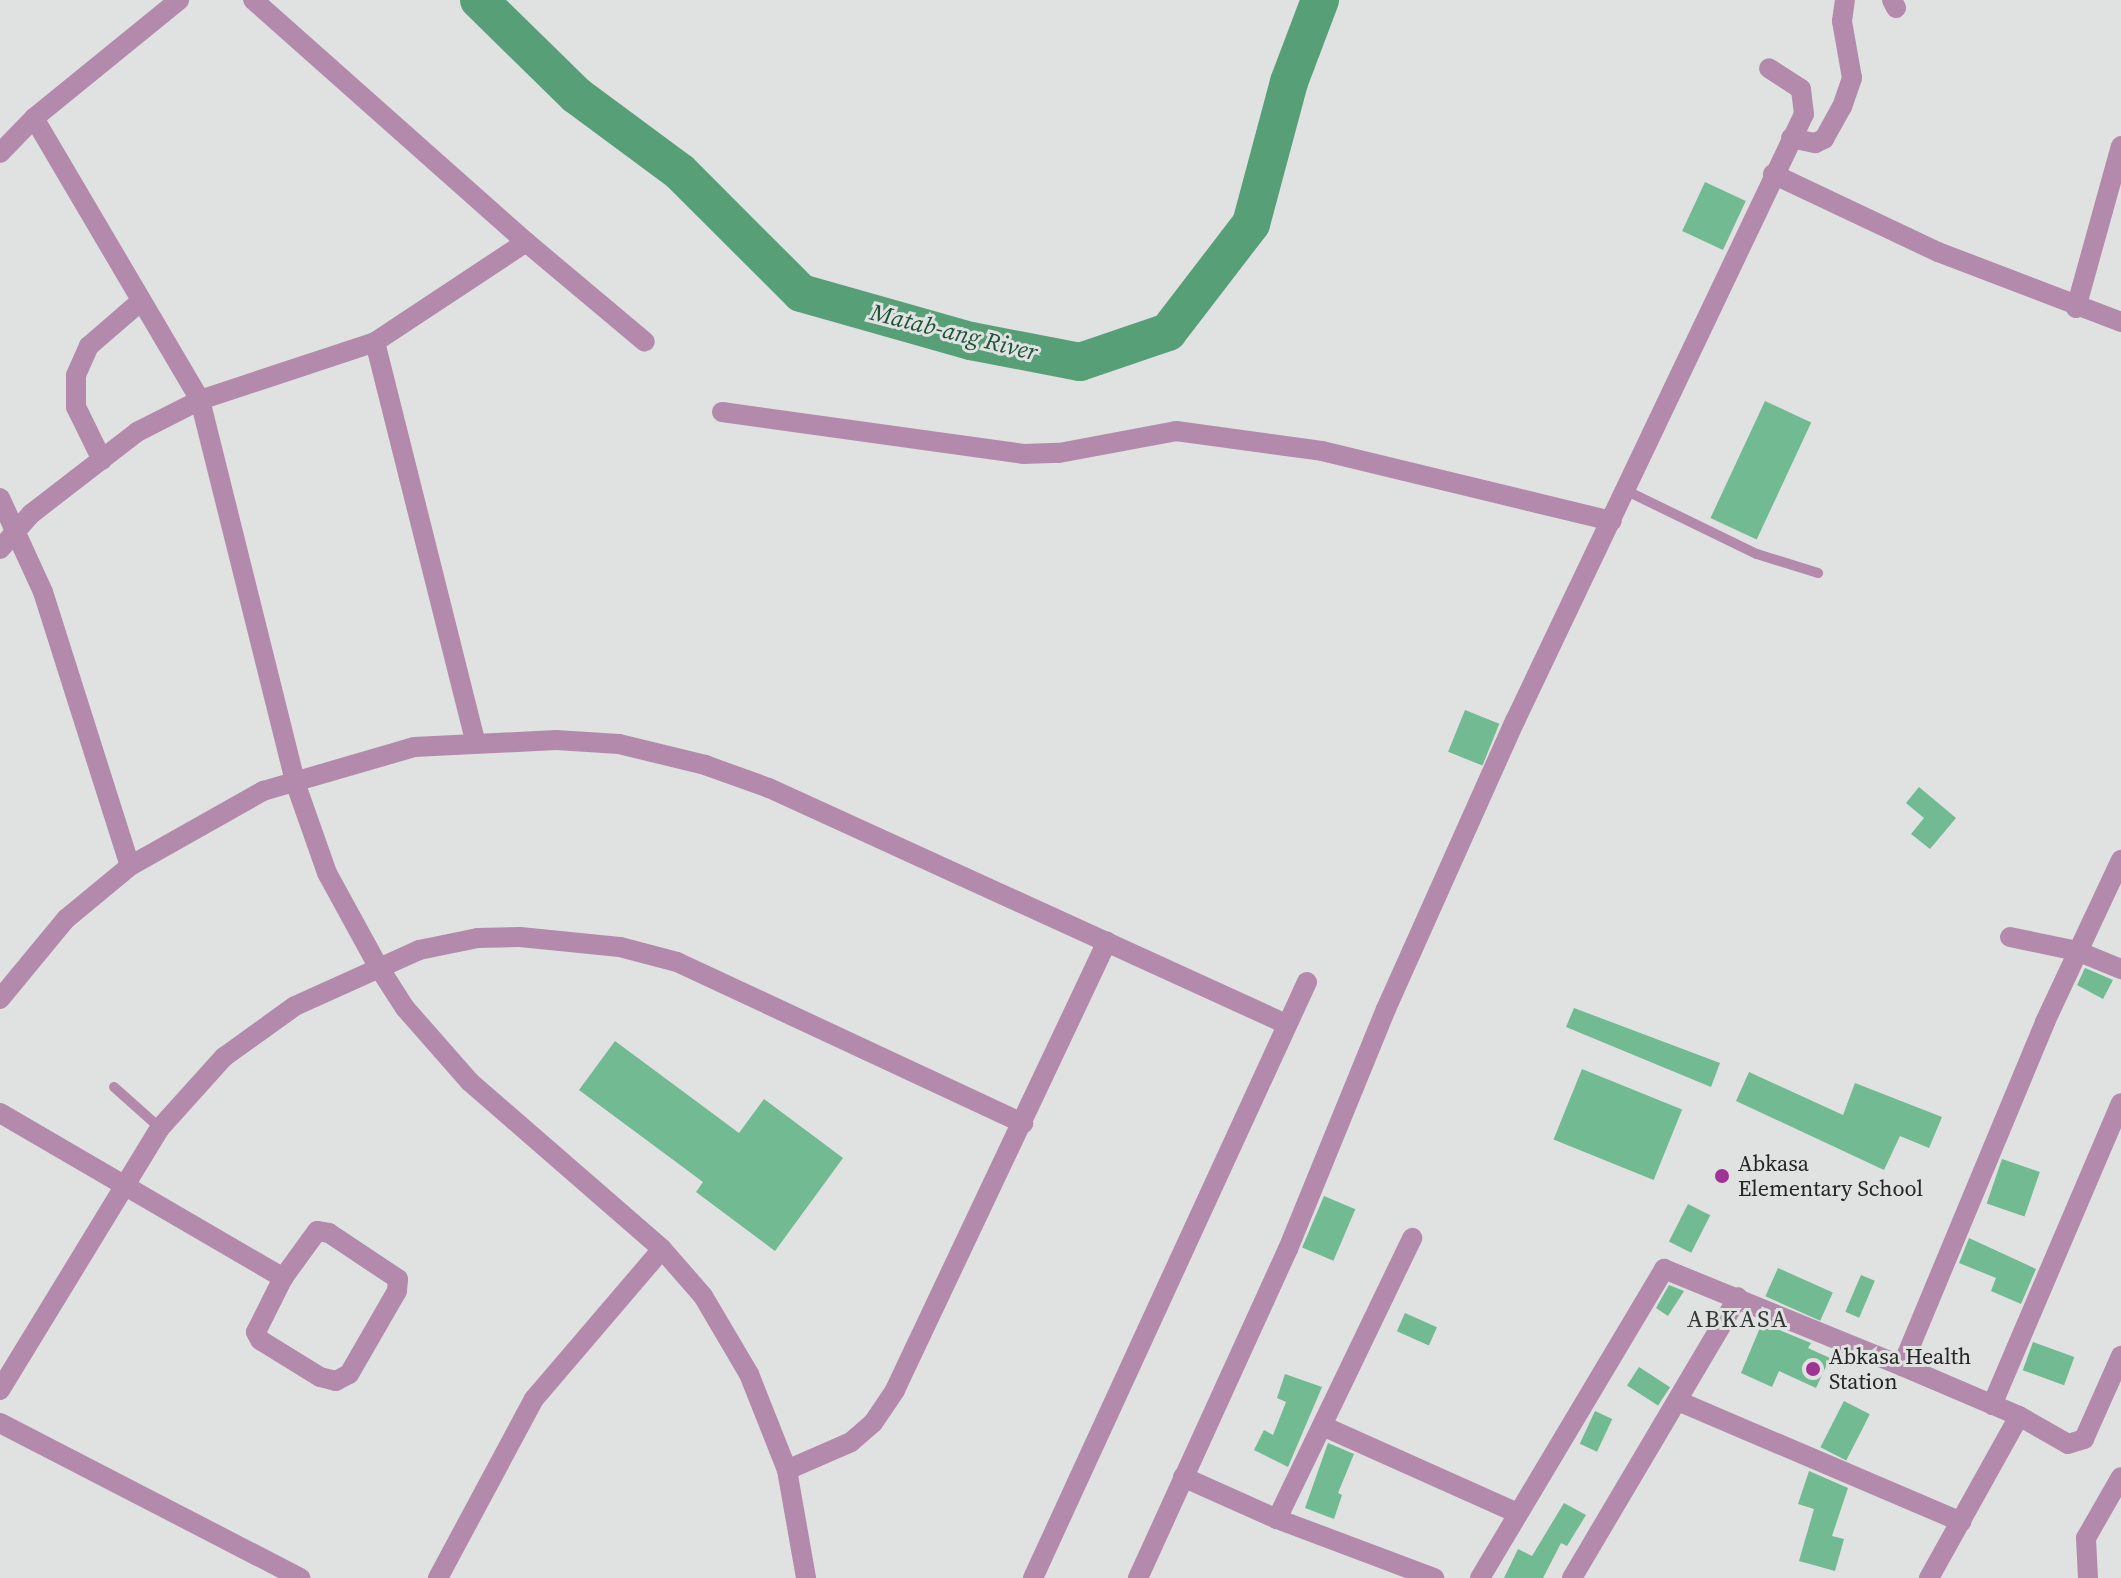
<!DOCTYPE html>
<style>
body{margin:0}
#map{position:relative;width:2121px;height:1578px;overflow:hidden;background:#dfe2e0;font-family:"Source Serif 4",serif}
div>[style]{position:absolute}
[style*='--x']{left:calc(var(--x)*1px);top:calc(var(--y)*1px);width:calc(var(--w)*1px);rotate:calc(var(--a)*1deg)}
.river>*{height:38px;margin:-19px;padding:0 19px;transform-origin:19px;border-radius:19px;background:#579f77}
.building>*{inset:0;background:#72ba91;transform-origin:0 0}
.service>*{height:10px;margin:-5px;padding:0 5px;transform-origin:5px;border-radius:5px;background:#b38aac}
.minor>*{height:20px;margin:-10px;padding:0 10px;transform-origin:10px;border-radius:10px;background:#b38aac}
.dots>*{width:22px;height:22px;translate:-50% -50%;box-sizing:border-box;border:4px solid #dfe2e0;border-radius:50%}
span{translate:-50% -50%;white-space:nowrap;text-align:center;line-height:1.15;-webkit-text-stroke:6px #dfe2e0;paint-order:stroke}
.poi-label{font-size:22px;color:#242524}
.left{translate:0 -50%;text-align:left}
.water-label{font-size:24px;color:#1c5337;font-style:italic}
.neighbourhood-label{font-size:24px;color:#343735;letter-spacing:2px}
</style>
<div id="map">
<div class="river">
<i style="--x:479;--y:0;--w:136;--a:44.4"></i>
<i style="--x:576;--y:95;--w:129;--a:36.5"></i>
<i style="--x:680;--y:172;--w:171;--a:45"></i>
<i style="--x:801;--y:293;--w:177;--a:15.8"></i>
<i style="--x:971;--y:341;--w:111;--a:10.9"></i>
<i style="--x:1080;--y:362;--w:93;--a:-18.8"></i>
<i style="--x:1168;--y:332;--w:136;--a:-52.5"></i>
<i style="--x:1251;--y:224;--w:147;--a:-75"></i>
<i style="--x:1289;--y:82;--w:88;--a:-69.3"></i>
</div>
<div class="building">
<i style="left:1705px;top:182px;width:45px;height:54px;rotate:25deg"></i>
<i style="left:1765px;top:401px;width:51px;height:129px;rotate:25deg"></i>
<i style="left:1465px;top:710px;width:37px;height:45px;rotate:22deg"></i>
<i style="clip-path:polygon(1919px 787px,1956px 818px,1930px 849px,1911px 834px,1924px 818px,1906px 803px)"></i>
<i style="clip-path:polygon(2085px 968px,2113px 980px,2103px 999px,2077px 985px)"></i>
<i style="clip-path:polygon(1574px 1008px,1720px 1063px,1711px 1087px,1566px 1027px)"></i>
<i style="clip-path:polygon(615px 1041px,739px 1133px,764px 1099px,843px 1158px,775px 1251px,696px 1192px,703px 1182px,579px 1090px)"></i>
<i style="left:1582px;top:1069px;width:108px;height:76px;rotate:22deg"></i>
<i style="clip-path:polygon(1749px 1072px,1843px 1115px,1855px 1083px,1942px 1117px,1929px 1148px,1900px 1136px,1884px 1170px,1736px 1101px)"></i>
<i style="left:2002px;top:1159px;width:40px;height:47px;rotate:19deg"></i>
<i style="left:1324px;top:1196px;width:34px;height:56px;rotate:23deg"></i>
<i style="left:1688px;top:1204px;width:25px;height:42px;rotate:27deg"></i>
<i style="clip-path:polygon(1969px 1238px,2036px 1269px,2021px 1304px,1991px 1291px,1996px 1278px,1959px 1263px)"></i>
<i style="left:1778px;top:1268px;width:60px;height:31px;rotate:24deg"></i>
<i style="left:1861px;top:1275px;width:15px;height:40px;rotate:23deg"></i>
<i style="clip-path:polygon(1669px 1285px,1684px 1291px,1668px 1316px,1656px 1308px)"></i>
<i style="left:1405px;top:1313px;width:35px;height:20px;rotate:24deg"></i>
<i style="clip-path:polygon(1762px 1323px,1811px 1343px,1808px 1348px,1830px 1358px,1816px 1388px,1779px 1371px,1772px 1387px,1741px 1373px)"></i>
<i style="left:2033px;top:1342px;width:44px;height:30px;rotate:20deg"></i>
<i style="left:1639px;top:1367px;width:37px;height:22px;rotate:33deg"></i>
<i style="clip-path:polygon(1285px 1374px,1322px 1387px,1288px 1467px,1254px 1450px,1264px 1430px,1273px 1435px,1286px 1402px,1277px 1398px)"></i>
<i style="left:1844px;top:1401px;width:29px;height:52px;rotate:27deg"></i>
<i style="left:1595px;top:1411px;width:19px;height:36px;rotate:25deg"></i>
<i style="clip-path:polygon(1328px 1443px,1354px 1454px,1338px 1493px,1342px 1495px,1334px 1519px,1305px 1508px)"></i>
<i style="clip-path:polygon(1809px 1471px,1848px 1488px,1832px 1536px,1844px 1539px,1835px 1571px,1799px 1561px,1814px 1509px,1798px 1504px)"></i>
<i style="clip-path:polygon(1564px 1503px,1586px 1515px,1567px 1546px,1561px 1543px,1543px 1578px,1504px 1578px,1518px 1549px,1532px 1556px)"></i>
</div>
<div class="service">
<i style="--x:1627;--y:491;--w:144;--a:25.9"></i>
<i style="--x:1757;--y:554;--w:64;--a:17.3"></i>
<i style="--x:114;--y:1087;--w:62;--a:41.7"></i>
</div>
<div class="minor">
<i style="--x:1892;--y:0;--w:9;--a:63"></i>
<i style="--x:34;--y:118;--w:187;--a:-39.1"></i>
<i style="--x:1791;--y:138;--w:25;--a:12"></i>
<i style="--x:1815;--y:143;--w:10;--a:-24"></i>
<i style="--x:1824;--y:139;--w:37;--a:-61"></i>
<i style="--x:1842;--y:107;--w:31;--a:-71"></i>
<i style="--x:1852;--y:78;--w:58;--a:-100"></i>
<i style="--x:1842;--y:21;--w:21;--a:-82"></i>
<i style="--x:0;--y:153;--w:49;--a:-45.8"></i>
<i style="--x:34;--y:118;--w:327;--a:59.5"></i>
<i style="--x:200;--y:400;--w:394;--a:76"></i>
<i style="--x:295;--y:782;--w:96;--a:70.6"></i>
<i style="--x:327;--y:873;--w:106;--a:61.3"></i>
<i style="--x:378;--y:966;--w:50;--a:57.3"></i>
<i style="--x:405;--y:1008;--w:98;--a:48.7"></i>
<i style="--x:470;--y:1082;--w:254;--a:41"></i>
<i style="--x:662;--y:1249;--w:62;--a:48.9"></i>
<i style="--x:703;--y:1296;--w:91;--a:59.5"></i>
<i style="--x:749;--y:1374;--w:103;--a:68.4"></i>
<i style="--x:787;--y:1470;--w:110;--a:80"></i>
<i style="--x:1773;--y:174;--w:183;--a:25.3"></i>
<i style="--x:1938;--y:252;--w:196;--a:20.9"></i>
<i style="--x:526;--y:242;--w:155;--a:40"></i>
<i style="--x:2076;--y:308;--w:168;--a:-74.5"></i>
<i style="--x:375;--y:342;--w:410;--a:75.9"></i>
<i style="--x:722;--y:412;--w:304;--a:7.9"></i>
<i style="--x:1023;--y:454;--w:36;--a:-2"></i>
<i style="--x:1059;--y:453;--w:119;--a:-10.6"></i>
<i style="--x:1176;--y:431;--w:147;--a:7.8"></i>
<i style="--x:1322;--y:451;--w:298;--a:13.6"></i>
<i style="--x:102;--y:460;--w:59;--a:-116.1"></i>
<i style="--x:76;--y:407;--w:32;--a:-90"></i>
<i style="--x:76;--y:375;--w:32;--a:-66"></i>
<i style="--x:89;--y:346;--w:69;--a:-40.9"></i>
<i style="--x:0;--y:498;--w:103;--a:65.4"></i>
<i style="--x:43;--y:592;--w:287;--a:72.4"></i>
<i style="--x:0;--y:549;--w:47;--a:-48.5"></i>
<i style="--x:31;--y:514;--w:134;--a:-37.7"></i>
<i style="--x:137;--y:432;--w:71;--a:-26.9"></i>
<i style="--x:200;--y:400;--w:184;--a:-18.3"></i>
<i style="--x:375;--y:342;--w:181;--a:-33.5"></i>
<i style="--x:526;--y:242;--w:365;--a:-138.4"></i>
<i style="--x:2010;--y:937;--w:68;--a:11.8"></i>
<i style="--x:2077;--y:951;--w:48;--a:22.2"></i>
<i style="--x:0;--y:999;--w:104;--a:-50.5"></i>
<i style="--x:66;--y:919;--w:83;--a:-39.6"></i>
<i style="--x:130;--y:866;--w:153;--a:-29.4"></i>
<i style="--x:263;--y:791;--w:157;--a:-16.2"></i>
<i style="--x:414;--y:747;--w:142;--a:-2.8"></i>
<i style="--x:556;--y:740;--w:63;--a:3.6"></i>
<i style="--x:619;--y:744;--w:89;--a:13.7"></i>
<i style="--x:705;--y:765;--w:68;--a:19.8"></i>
<i style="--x:769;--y:788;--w:566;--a:24.53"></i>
<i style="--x:0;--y:1113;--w:328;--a:30.2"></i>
<i style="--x:317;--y:1231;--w:12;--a:9"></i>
<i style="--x:329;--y:1233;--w:83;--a:33.7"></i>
<i style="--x:398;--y:1279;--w:12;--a:95"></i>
<i style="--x:397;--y:1291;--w:96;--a:120"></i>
<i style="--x:349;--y:1374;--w:15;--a:152"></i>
<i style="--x:336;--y:1381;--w:16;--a:-166"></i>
<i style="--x:320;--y:1377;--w:70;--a:-148.3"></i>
<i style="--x:260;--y:1340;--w:9;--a:-117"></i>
<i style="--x:256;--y:1332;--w:60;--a:-63.4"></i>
<i style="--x:283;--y:1278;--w:58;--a:-54.1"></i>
<i style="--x:1902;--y:1366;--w:373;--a:-67.4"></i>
<i style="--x:2045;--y:1022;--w:179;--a:-64.9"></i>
<i style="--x:0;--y:1390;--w:307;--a:-58.6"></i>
<i style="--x:160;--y:1128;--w:96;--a:-48"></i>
<i style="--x:224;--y:1057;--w:87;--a:-35.7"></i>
<i style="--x:295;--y:1006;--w:136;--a:-24.3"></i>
<i style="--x:419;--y:950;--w:60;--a:-11.5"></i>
<i style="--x:478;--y:938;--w:42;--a:-1.4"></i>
<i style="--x:520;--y:937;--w:100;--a:5.7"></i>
<i style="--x:620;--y:947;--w:59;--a:14.7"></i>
<i style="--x:677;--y:962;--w:382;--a:25"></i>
<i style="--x:1678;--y:1401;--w:308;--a:23.1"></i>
<i style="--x:1992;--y:1405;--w:328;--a:-66.9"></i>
<i style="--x:0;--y:1423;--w:338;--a:27.3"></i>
<i style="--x:1325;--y:1427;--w:210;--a:24.1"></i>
<i style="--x:787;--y:1470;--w:70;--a:-23.6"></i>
<i style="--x:851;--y:1442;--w:29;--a:-41"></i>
<i style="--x:873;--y:1423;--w:40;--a:-56"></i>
<i style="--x:895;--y:1390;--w:496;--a:-64.7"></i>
<i style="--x:1183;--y:1477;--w:103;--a:24.1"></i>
<i style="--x:1277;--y:1519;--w:168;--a:20.6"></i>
<i style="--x:1277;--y:1519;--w:312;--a:-64.3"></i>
<i style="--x:438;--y:1578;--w:203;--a:-61.8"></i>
<i style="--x:534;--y:1399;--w:197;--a:-49.5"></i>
<i style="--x:1033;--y:1578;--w:656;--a:-65.31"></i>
<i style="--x:1138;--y:1578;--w:362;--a:-65.5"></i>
<i style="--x:1288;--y:1249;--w:259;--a:-67.8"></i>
<i style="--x:1386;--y:1009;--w:316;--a:-65.9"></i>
<i style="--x:1515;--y:721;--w:672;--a:-64.54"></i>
<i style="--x:1804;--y:114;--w:25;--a:-97"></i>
<i style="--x:1801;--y:89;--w:38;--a:-147"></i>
<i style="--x:1480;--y:1578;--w:360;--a:-59.2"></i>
<i style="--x:1664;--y:1269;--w:257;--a:22.2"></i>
<i style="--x:1902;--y:1366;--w:127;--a:23.1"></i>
<i style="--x:2019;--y:1416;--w:56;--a:29.7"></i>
<i style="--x:2068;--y:1444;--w:17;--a:-17"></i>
<i style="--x:2084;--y:1439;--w:91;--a:-66"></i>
<i style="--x:1572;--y:1578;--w:326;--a:-59.4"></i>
<i style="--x:1929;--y:1578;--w:185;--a:-60.9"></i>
<i style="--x:2088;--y:1578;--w:40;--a:-92.9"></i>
<i style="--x:2086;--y:1538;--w:70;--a:-60.2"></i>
</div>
<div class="dots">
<i style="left:1722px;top:1176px;background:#a03494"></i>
<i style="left:1813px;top:1369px;background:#a03494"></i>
</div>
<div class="poi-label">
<span class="left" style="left:1738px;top:1176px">Abkasa<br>Elementary School</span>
<span class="left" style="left:1829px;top:1369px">Abkasa Health<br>Station</span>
</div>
<div class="water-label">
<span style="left:954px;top:332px;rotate:14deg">Matab-ang River</span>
</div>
<div class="neighbourhood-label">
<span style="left:1738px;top:1319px">ABKASA</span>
</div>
</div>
